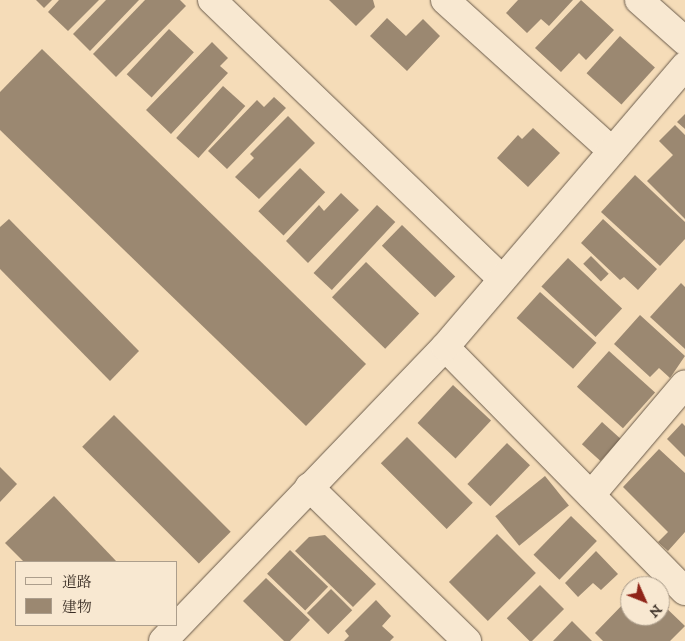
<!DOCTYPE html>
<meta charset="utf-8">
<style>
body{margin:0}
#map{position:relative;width:685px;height:641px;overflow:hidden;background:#f5dcb8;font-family:"IM FELL DW Pica","Noto Serif JP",serif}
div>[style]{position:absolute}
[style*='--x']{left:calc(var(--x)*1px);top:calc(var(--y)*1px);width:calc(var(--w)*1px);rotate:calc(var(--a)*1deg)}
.building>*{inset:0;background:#9b8871;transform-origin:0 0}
.roads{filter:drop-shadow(0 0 1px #695a4a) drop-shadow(0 0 1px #695a4a)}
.minor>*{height:28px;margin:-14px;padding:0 14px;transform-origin:14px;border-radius:14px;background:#f8e8d1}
span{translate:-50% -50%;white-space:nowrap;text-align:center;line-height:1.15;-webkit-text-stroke:4px #f8e8d1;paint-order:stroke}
.legend{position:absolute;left:15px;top:561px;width:162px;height:65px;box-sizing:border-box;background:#f8e8d1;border:1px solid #ac9e8c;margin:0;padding:6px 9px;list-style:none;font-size:15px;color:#3a2e25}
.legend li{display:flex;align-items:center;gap:10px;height:25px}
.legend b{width:25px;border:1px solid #ac9e8c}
.north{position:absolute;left:620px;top:576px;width:50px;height:50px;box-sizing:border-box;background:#f8e8d1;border:1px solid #ac9e8c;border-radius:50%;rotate:134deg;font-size:14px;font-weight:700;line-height:20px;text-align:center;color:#3a2e25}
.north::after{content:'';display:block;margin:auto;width:18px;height:22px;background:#8f2418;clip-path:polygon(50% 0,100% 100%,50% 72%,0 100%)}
</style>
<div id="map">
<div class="building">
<i style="clip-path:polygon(36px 0,52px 0,44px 8px)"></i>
<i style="clip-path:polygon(59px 0,99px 0,68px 31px,48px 12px)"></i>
<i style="clip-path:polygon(106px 0,139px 0,90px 51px,73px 34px)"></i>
<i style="clip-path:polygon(145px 0,180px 0,186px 6px,116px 77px,93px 54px)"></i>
<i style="clip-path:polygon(329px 0,373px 0,375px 7px,356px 26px)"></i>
<i style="clip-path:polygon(518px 0,573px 0,549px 26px,541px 19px,527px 33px,506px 13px)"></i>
<i style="clip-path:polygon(581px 0,614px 30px,586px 60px,579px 53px,561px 72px,535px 48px)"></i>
<i style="clip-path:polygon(387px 18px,406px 36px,423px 19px,440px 36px,407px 71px,370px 36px)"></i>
<i style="left:169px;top:29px;width:34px;height:62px;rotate:43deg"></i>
<i style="left:620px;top:36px;width:47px;height:50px;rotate:42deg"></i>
<i style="clip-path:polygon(212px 42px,228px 58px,220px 66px,228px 73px,171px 134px,146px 110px)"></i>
<i style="clip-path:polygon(42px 49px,366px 364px,306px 426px,0 130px,0 92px)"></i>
<i style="left:223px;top:86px;width:30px;height:70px;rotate:42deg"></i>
<i style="clip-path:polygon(274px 97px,286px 108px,227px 169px,208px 151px,257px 100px,264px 107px)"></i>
<i style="clip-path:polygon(685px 114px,685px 129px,677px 122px)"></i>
<i style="clip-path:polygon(288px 116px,315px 143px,259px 199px,235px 177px,254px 158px,250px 154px)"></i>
<i style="clip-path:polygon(675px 125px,685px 135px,685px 219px,647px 181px,673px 155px,659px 141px)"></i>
<i style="clip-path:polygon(533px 128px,560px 153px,528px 187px,497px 158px,518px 135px,522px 139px)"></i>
<i style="left:300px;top:168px;width:35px;height:60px;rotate:44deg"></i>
<i style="clip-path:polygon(635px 175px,685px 222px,685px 239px,660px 266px,601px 212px)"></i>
<i style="clip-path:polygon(341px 193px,359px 210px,308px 263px,286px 241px,319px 205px,324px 211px)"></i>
<i style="left:377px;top:205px;width:25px;height:93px;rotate:43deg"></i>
<i style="clip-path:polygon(9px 219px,139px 351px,110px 381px,0 269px,0 227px)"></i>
<i style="clip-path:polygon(603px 219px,657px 269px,638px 290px,624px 277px,620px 280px,581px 243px)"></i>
<i style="left:402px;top:225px;width:74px;height:29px;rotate:44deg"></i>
<i style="left:591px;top:256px;width:25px;height:11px;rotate:45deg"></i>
<i style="left:568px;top:258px;width:74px;height:39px;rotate:43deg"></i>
<i style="left:366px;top:262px;width:74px;height:49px;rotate:44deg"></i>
<i style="clip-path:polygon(681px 283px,685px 287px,685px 349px,650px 317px)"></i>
<i style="left:540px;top:292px;width:76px;height:35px;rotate:42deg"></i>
<i style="clip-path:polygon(640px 315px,685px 356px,670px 378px,659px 368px,650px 377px,614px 344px)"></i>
<i style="left:609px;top:351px;width:62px;height:48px;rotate:42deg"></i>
<i style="left:453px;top:385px;width:52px;height:52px;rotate:43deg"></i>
<i style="left:114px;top:415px;width:165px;height:45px;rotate:45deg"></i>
<i style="left:602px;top:422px;width:25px;height:30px;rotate:42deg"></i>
<i style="clip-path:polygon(682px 423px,685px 426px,685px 457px,667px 439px)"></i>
<i style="left:407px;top:437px;width:93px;height:37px;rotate:45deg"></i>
<i style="left:507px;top:443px;width:32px;height:57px;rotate:44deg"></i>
<i style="clip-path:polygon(659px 449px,685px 473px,685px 532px,668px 551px,658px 542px,668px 532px,623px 487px)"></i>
<i style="clip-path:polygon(0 467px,17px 484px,0 502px)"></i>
<i style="left:545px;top:476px;width:38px;height:64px;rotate:51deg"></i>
<i style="clip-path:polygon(54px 496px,117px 562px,24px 562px,5px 543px)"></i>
<i style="left:571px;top:516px;width:36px;height:54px;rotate:44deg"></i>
<i style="left:497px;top:534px;width:55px;height:68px;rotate:45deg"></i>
<i style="clip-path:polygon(325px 535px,376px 584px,353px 607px,295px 551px,309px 537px)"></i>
<i style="left:290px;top:550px;width:53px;height:33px;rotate:44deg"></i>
<i style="clip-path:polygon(596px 551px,618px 574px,601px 590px,593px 583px,578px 597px,565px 583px)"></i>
<i style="clip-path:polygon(266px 578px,310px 620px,290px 641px,284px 641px,243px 601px)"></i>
<i style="left:540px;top:585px;width:34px;height:47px;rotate:45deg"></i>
<i style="left:331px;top:589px;width:30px;height:34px;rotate:45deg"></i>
<i style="clip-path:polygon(630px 597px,630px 616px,660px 616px,660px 602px,685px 626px,670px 641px,603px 641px,595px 633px)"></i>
<i style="clip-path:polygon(376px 600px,391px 616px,382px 626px,394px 637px,390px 641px,344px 641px,349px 636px,345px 631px)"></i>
<i style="clip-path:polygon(572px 621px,592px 641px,553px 641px)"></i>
</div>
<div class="roads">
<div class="minor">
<i style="--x:212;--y:0;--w:402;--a:43.9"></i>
<i style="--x:445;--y:0;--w:225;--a:42.1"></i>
<i style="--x:639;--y:0;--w:62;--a:41.7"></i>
<i style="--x:445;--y:347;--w:342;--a:45.5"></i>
<i style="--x:309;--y:487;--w:221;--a:44.3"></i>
<i style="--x:591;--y:495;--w:145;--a:-49.7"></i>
<i style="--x:163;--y:641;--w:407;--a:-46.2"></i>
<i style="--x:445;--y:347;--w:370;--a:-49.5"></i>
</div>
</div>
<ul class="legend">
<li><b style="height:6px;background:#f8e8d1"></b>道路</li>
<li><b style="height:14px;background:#9b8871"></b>建物</li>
</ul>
<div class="north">N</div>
</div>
